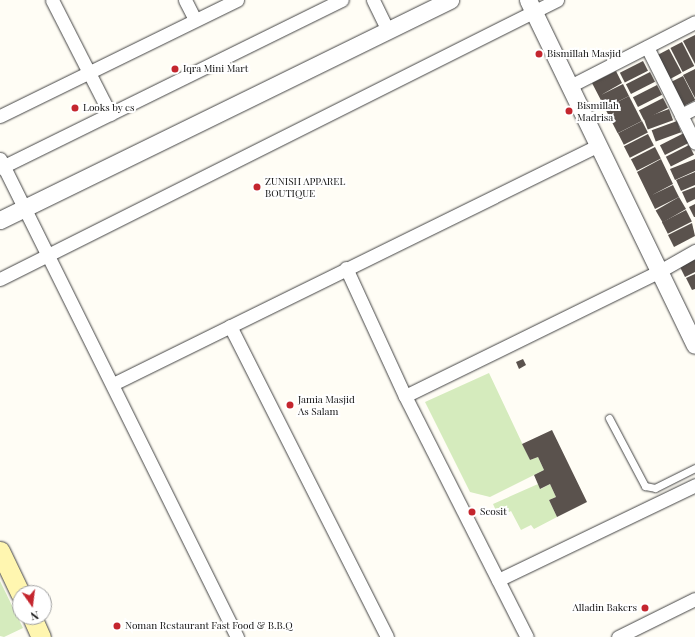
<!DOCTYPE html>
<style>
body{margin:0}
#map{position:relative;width:695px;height:637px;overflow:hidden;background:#fffdf5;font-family:"Playfair Display",serif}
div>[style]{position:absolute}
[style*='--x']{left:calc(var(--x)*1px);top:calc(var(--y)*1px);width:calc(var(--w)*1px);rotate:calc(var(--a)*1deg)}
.green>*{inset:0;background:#d5ebbd}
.building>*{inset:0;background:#5a524d;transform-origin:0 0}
.roads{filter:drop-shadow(0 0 1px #444) drop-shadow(0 0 1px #444)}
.service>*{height:7px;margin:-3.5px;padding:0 3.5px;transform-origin:3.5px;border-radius:3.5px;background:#fff}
.minor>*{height:13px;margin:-6.5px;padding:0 6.5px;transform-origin:6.5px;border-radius:6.5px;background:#fff}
.tertiary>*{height:17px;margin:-8.5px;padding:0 8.5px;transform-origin:8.5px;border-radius:8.5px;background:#fff}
.secondary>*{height:19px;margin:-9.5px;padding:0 9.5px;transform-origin:9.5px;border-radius:9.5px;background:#fff6b0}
.dots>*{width:11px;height:11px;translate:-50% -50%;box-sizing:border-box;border:2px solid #fff;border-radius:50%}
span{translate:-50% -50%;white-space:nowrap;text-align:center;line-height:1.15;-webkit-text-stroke:4px #fff;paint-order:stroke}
.poi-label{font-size:10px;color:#111}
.left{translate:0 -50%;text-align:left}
.right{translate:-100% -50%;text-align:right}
.north{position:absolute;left:12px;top:585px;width:40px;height:40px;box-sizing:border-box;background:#fff;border:1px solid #a0a0a0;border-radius:50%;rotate:166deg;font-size:11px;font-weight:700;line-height:16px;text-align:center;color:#111}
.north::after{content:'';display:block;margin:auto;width:14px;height:18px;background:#c4262e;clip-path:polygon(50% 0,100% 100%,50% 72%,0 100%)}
</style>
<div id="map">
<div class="green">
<i style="clip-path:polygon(489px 373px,530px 460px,538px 457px,544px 470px,490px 497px,470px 492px,425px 402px)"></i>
<i style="clip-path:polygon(538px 484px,541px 489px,550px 484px,556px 497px,549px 500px,557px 517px,534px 529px,531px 525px,521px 530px,511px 511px,499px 517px,493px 504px)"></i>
<i style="clip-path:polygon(0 581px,23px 628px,4px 637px,0 636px)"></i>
</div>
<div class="building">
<i style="clip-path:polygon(695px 35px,695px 64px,683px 41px)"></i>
<i style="left:682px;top:42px;width:27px;height:13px;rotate:63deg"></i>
<i style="left:669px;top:49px;width:27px;height:13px;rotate:62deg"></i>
<i style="left:643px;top:61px;width:11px;height:26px;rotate:63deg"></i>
<i style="clip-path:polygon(695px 69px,695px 98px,683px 75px)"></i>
<i style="clip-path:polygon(616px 71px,622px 83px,601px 95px,623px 84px,629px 96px,605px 108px,592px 83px)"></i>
<i style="left:650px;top:72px;width:11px;height:27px;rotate:63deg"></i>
<i style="left:683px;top:76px;width:27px;height:14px;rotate:63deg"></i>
<i style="left:657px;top:85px;width:11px;height:27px;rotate:63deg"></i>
<i style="left:629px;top:96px;width:28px;height:27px;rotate:63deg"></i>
<i style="left:663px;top:98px;width:11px;height:27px;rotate:63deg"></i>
<i style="left:669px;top:109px;width:12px;height:27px;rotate:70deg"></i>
<i style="left:642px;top:121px;width:13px;height:27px;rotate:63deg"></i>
<i style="left:677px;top:121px;width:12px;height:27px;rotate:70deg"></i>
<i style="left:684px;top:133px;width:11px;height:27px;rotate:63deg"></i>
<i style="left:648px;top:134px;width:13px;height:27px;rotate:63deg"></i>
<i style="left:689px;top:145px;width:11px;height:26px;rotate:63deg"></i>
<i style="left:655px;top:147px;width:13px;height:27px;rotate:63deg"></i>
<i style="clip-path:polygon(661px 159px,673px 184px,652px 195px,673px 185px,679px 197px,655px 209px,637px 172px)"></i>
<i style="clip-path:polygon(695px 159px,695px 171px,675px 180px,670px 169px)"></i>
<i style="clip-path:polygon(695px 172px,695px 185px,681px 191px,676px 180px)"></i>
<i style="clip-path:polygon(695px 187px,695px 199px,687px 203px,682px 192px)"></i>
<i style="left:679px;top:197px;width:14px;height:27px;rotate:60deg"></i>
<i style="clip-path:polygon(695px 204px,695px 217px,694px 217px,689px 207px)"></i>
<i style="left:686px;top:210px;width:13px;height:27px;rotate:63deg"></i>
<i style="clip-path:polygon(692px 223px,695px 236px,674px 247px,668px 235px)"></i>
<i style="clip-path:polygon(695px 257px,695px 272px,685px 277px,679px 265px)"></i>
<i style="clip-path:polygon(695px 274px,695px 289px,692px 290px,686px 278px)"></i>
<i style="clip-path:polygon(523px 359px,526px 365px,519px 369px,516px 362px)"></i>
<i style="clip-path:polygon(552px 430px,587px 502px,557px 517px,549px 500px,556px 497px,550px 484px,540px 489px,534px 475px,544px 470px,538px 457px,530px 460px,522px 444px)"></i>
</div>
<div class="roads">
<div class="service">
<i style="--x:609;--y:418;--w:77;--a:62.1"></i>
<i style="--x:645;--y:486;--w:10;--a:11"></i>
<i style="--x:655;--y:488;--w:45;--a:-26.6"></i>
</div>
<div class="minor">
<i style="--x:52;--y:0;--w:128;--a:63"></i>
<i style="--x:185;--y:0;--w:22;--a:63"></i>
<i style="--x:373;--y:0;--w:32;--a:64"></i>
<i style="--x:647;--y:47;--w:107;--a:63.4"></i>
<i style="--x:570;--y:86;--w:140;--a:-27.1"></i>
<i style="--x:681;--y:115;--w:16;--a:-27"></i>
<i style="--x:0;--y:116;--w:264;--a:-26.1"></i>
<i style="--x:0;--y:159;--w:534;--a:63.63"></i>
<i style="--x:0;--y:168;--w:381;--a:-26.2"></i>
<i style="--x:346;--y:268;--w:141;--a:65.3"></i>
<i style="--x:405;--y:396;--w:270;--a:63.2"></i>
<i style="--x:0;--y:279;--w:623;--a:-26.61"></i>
<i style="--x:230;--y:326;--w:348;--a:63.2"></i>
<i style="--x:113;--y:384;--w:542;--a:-26.19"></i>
<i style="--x:405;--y:396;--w:282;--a:-26.1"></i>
<i style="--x:658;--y:272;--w:43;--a:-29.6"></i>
<i style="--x:498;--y:580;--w:219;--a:-25.7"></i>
<i style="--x:618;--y:637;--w:86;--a:-26.3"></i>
</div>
<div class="tertiary">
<i style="--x:528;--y:0;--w:383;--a:64.2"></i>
<i style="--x:0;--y:220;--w:501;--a:-26.05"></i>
</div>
<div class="secondary">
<i style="--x:0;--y:551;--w:47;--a:64.5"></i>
<i style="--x:32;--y:617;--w:22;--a:66"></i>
</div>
</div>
<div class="dots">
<i style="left:539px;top:54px;background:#c4262e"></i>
<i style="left:175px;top:69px;background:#c4262e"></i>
<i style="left:75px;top:108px;background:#c4262e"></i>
<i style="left:569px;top:111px;background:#c4262e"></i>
<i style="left:257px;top:187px;background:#c4262e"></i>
<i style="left:290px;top:405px;background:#c4262e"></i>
<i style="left:472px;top:512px;background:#c4262e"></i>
<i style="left:645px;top:608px;background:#c4262e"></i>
<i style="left:117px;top:626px;background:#c4262e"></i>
</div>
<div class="poi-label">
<span class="left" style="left:547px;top:54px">Bismillah Masjid</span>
<span class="left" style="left:183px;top:69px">Iqra Mini Mart</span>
<span class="left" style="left:577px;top:111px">Bismillah<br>Madrisa</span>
<span class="left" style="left:83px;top:108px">Looks by es</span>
<span class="left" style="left:265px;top:187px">ZUNISH APPAREL<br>BOUTIQUE</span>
<span class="left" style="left:298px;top:405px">Jamia Masjid<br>As Salam</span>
<span class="left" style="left:480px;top:512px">Scosit</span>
<span class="right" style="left:637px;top:608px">Alladin Bakers</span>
<span class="left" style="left:125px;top:626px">Noman Restaurant Fast Food &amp; B.B.Q</span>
</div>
<div class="north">N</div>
</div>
